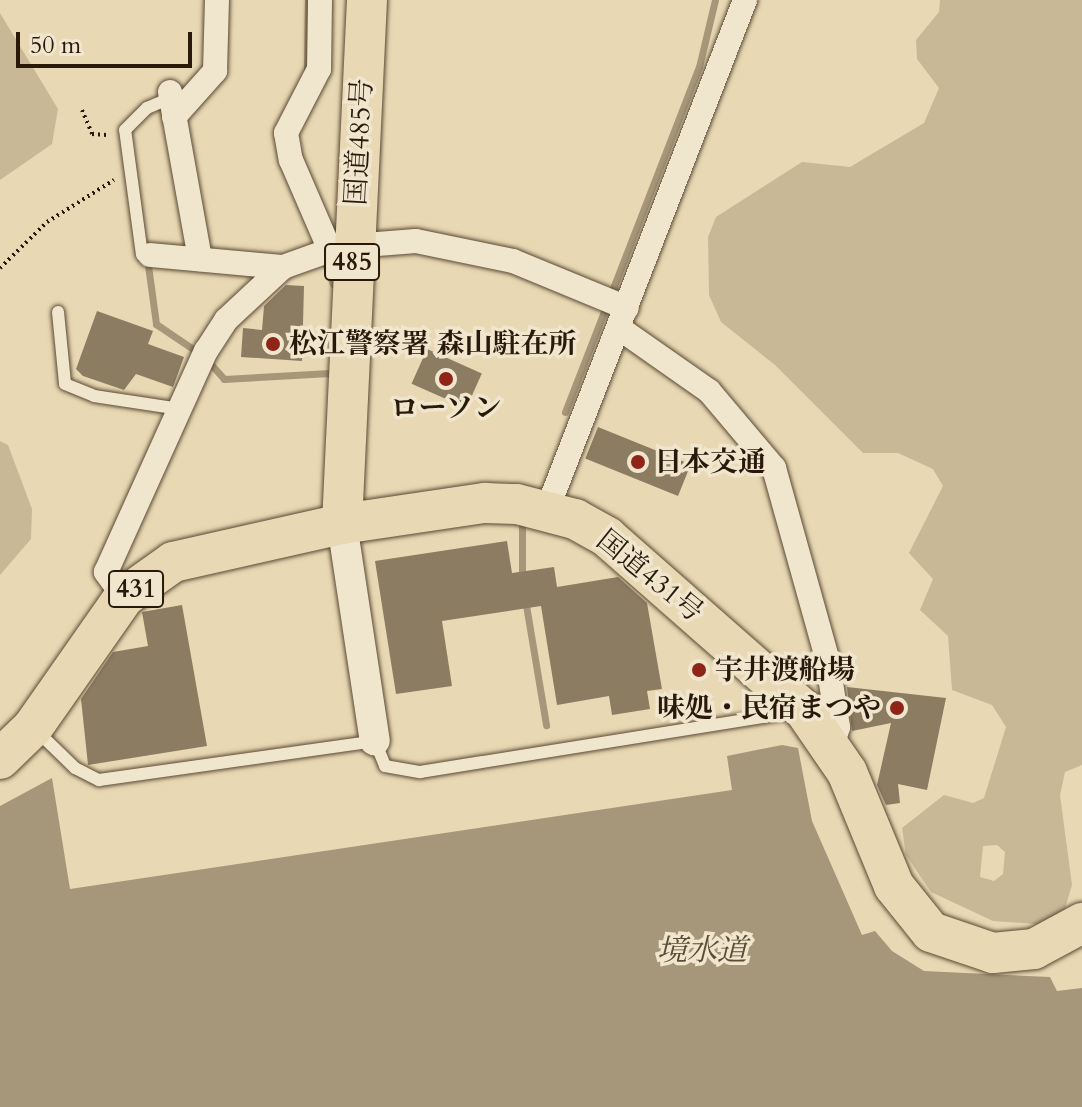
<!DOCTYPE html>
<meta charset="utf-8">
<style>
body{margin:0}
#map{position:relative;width:1082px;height:1107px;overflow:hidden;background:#e8d8b3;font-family:Cardo,"Noto Serif JP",serif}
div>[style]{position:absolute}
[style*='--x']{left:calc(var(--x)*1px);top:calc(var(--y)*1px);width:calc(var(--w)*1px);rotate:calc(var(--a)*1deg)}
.green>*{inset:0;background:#c8b896}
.water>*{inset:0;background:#a7977a}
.stream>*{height:7px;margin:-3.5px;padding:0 3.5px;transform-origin:3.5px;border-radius:3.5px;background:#a7977a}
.building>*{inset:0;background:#8c7c62;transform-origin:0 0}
.path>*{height:4px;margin-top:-2px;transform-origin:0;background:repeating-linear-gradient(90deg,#29190a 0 2px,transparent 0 6px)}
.roads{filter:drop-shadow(0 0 2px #594934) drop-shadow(0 0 2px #594934)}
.service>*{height:12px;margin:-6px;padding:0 6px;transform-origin:6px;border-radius:6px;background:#f0e6ce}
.minor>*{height:24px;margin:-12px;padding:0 12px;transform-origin:12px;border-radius:12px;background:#f0e6ce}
.tertiary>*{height:30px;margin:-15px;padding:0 15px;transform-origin:15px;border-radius:15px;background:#f0e6ce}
.trunk>*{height:40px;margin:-20px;padding:0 20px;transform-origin:20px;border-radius:20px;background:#e8d8b3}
.dots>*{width:22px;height:22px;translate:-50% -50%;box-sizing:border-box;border:4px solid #f0e6ce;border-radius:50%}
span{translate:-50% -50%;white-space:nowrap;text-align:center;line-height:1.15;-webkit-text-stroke:7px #f0e6ce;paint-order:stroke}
.shield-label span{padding:2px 6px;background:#f0e6ce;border:2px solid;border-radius:6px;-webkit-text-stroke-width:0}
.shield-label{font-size:26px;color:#29190a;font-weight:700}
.street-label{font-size:28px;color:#29190a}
.poi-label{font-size:28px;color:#29190a;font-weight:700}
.left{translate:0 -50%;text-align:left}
.right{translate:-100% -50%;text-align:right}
.water-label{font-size:30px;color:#5b4b37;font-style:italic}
.scale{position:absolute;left:16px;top:32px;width:176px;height:36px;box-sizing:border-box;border:4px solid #29190a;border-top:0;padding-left:10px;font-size:24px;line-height:28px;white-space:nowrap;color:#29190a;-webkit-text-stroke:6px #f0e6ce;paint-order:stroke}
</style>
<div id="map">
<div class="green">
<i style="clip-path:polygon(evenodd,940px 0,1082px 0,1082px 765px,1065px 772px,1060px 795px,1072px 885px,1063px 915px,1036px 924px,993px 921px,931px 892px,906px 855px,902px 828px,944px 795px,973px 803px,984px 798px,1006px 727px,992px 705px,952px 690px,948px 636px,920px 610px,933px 579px,909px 553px,943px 486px,933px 469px,898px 453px,863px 453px,775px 365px,721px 322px,709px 295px,708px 237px,716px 217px,802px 162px,850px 167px,924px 123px,939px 88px,917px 59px,916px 40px,939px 12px,940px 0,997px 845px,1005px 852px,1003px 874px,994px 881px,980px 877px,983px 846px,997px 845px)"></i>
<i style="clip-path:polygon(0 13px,58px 109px,52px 144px,0 180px)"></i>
<i style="clip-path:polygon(0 441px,8px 445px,32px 509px,31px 539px,0 575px)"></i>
</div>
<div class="water">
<i style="clip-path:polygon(782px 745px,798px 748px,812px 821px,862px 935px,875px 931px,892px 951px,924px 971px,1050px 977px,1057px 991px,1082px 988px,1082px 1107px,0 1107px,0 806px,52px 778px,70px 889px,732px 790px,727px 756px)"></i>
</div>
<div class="stream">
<i style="--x:307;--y:70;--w:70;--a:-89.2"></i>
<i style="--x:147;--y:258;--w:67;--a:82.2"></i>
<i style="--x:156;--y:324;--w:52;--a:34"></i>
<i style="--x:323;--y:258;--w:28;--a:69"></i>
<i style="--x:208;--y:361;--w:24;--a:48"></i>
<i style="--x:224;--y:379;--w:106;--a:-3.2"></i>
<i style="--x:565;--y:412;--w:370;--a:-68.8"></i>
<i style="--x:699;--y:67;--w:69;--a:-76.6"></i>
<i style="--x:522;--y:579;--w:57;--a:-90"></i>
<i style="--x:525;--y:599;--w:128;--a:80.5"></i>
</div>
<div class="building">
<i style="clip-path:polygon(286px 285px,304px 286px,302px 361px,241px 357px,243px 328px,262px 330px,264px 306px)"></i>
<i style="clip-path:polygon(97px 311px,153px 331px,148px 344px,184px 357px,173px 387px,136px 374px,124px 390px,83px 376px,76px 369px)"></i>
<i style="left:427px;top:349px;width:60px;height:38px;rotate:24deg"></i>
<i style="left:598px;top:427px;width:100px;height:34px;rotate:22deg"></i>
<i style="clip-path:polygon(507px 541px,512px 573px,554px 567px,557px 587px,618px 577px,647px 603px,662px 689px,647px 691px,650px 709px,612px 715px,609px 696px,557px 705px,541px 606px,442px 621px,452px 686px,396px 694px,375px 561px)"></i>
<i style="clip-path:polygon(182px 605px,207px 746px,88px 765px,81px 699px,113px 652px,148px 646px,142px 612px)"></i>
<i style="clip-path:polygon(847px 687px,946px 698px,927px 790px,898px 784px,900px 803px,886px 805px,877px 785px,891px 723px,852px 731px)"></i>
</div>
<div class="path">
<i style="--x:82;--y:110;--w:26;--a:67"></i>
<i style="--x:92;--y:134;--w:15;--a:4"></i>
<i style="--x:0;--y:268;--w:66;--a:-44.4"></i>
<i style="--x:47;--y:222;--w:79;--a:-32.1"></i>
</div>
<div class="roads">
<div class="service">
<i style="--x:142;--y:255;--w:126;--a:-97.7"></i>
<i style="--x:125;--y:130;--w:31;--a:-45"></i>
<i style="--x:147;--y:108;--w:26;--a:-23"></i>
<i style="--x:58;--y:312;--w:72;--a:84.4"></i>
<i style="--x:65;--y:384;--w:31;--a:22"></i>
<i style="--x:94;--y:396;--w:87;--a:8.6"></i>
<i style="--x:38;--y:732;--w:52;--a:44.2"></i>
<i style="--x:75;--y:768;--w:27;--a:27"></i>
<i style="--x:99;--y:780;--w:279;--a:-8"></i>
<i style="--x:375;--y:741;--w:27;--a:68"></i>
<i style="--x:385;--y:766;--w:36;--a:10"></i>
<i style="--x:420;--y:772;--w:380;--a:-9.1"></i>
</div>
<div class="minor">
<i style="--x:320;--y:0;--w:69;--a:90.8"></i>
<i style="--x:319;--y:69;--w:72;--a:117.3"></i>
<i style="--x:286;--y:133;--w:27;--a:80"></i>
<i style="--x:291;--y:160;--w:98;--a:66.6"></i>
<i style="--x:170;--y:92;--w:170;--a:79.8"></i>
<i style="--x:174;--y:117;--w:62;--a:-48.3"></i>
<i style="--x:215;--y:71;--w:71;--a:-88.4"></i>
<i style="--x:150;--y:255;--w:134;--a:5.2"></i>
<i style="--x:619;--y:328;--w:110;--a:35"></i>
<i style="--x:709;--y:391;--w:101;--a:49.8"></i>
<i style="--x:774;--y:468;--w:197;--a:74.4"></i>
<i style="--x:827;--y:658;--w:70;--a:80.9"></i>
<i style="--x:838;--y:727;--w:21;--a:107"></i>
<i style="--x:547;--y:510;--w:547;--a:-68.78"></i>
<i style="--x:124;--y:597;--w:31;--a:-126"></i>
<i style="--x:106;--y:572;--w:243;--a:-65.7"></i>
<i style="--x:206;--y:351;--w:37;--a:-57"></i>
<i style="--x:226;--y:320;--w:78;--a:-42.9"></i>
<i style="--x:283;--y:267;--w:59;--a:-19.7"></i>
<i style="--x:339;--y:247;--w:77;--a:-4.5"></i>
<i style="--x:416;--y:241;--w:99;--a:11.7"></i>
<i style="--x:513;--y:261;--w:123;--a:22.4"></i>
</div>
<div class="tertiary">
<i style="--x:342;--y:524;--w:219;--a:81.4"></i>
</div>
<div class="trunk">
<i style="--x:342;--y:524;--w:525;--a:-87.27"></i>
<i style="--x:0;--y:759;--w:46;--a:-44.1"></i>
<i style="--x:33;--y:727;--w:159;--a:-55"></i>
<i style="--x:124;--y:597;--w:60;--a:-35.5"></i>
<i style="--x:173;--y:562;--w:173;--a:-12.7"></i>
<i style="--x:342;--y:524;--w:145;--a:-8.4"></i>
<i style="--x:485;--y:503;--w:32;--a:2"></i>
<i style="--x:517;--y:504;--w:60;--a:14.5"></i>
<i style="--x:575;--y:519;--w:37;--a:29"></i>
<i style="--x:607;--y:537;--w:264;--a:41.3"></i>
<i style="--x:805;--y:711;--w:74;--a:55.5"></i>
<i style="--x:847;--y:772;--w:123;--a:67.6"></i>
<i style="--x:894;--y:886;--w:59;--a:51.2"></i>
<i style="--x:931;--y:932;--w:65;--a:18.7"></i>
<i style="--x:993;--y:953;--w:41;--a:-5.6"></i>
<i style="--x:1034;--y:949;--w:55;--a:-28.4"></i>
</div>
</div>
<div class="dots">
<i style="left:273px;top:344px;background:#8f2418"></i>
<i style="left:446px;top:379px;background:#8f2418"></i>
<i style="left:638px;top:462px;background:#8f2418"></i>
<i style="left:699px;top:670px;background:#8f2418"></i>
<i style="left:897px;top:708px;background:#8f2418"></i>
</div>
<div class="shield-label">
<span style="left:352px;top:262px">485</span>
<span style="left:136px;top:589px">431</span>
</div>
<div class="street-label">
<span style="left:359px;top:142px;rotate:-87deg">国道485号</span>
<span style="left:650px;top:576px;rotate:39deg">国道431号</span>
</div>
<div class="poi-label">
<span class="left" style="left:289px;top:344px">松江警察署 森山駐在所</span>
<span style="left:446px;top:408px">ローソン</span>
<span class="left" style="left:654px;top:462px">日本交通</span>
<span class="left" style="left:715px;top:670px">宇井渡船場</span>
<span class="right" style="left:881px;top:708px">味処・民宿まつや</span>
</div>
<div class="water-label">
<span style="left:702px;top:951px">境水道</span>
</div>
<div class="scale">50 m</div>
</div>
